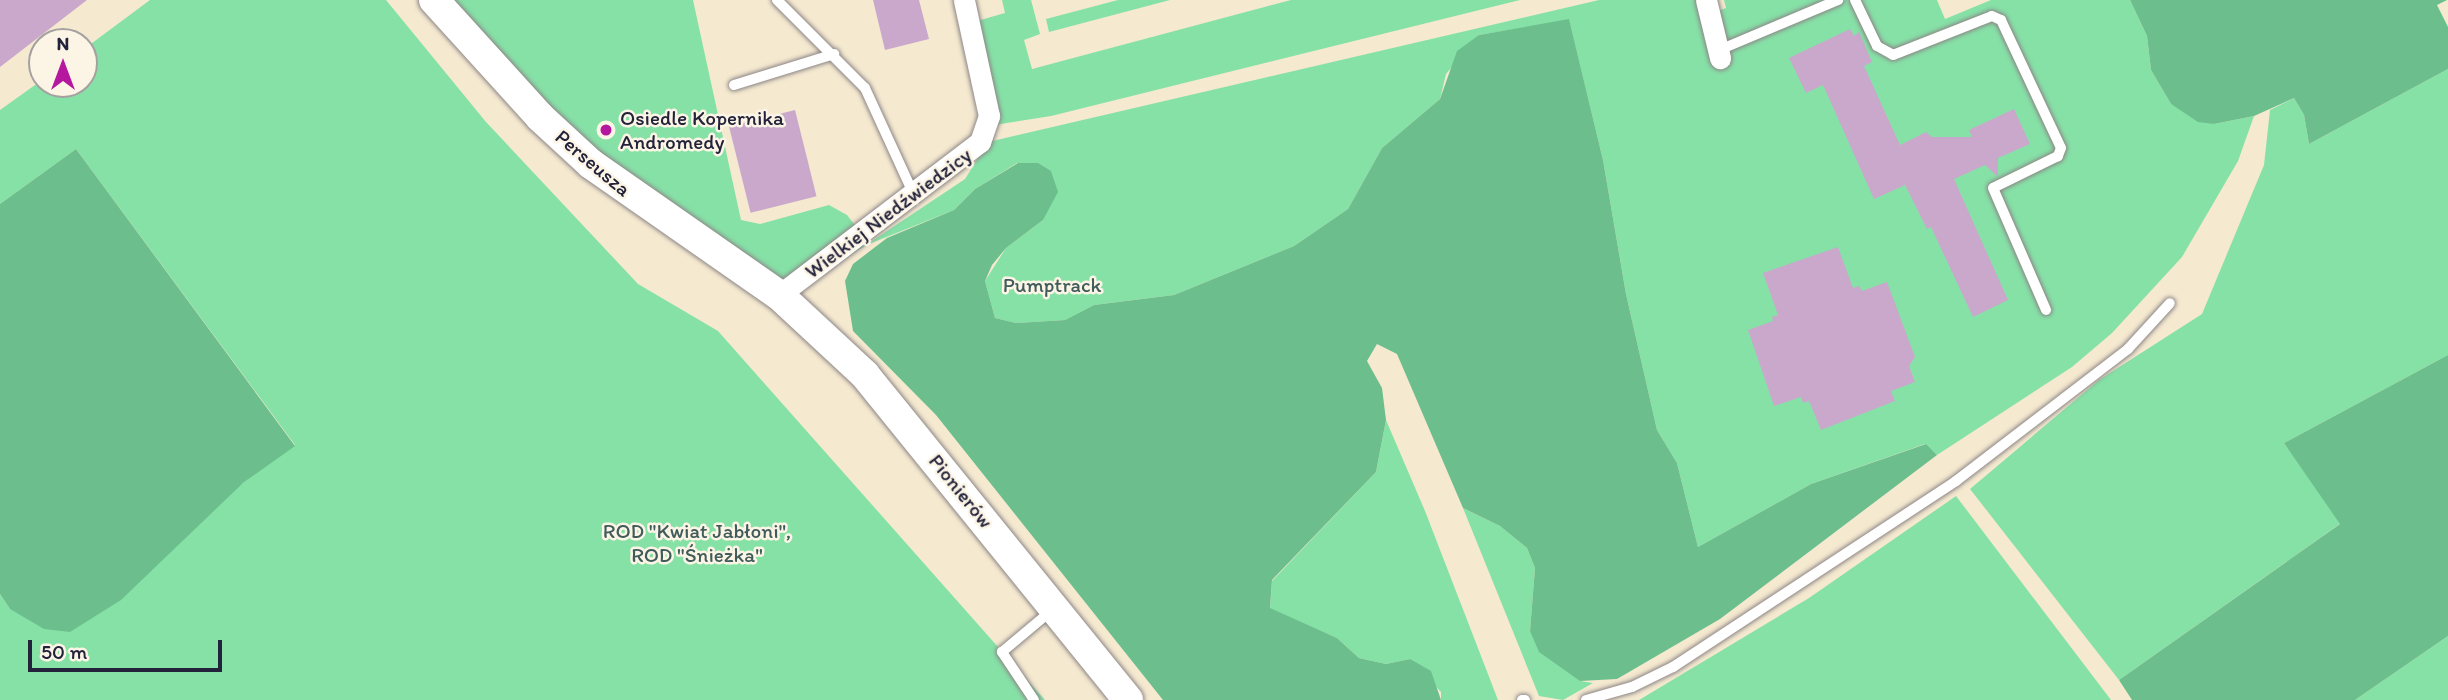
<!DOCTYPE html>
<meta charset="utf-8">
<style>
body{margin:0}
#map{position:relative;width:2448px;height:700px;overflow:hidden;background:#f5e9d0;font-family:Itim,sans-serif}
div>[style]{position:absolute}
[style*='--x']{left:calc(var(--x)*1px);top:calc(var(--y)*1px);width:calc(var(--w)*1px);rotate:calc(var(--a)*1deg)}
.green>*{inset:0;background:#86e1a7}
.forest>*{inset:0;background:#6cbf8c}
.building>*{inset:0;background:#c9a8cc;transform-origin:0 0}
.roads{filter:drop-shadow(0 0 2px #8c8686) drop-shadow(0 0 2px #8c8686)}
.lane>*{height:10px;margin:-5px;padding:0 5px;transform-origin:5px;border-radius:5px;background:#fff}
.street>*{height:21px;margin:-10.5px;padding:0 10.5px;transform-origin:10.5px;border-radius:10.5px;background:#fff}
.secondary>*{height:30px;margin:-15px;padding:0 15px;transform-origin:15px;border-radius:15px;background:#fff}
.dots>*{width:19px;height:19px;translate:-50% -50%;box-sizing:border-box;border:4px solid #fcf5e5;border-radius:50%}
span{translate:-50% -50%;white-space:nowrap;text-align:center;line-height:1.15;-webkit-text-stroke:5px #fcf5e5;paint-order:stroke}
.poi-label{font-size:21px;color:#22223b}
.left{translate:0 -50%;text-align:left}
.street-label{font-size:21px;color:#22223b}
.park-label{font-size:21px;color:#405b5b}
.north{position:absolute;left:28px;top:28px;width:70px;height:70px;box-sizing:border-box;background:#fcf5e5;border:2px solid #a5a1a1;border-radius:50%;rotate:0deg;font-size:19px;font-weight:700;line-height:28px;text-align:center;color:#22223b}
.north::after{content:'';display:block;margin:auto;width:24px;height:32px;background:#b5179e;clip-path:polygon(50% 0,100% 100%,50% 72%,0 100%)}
.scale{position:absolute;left:28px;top:640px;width:194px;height:32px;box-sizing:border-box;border:4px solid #22223b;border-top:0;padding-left:9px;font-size:21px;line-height:24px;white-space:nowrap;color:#22223b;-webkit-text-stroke:5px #fcf5e5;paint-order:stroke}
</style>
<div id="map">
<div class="green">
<i style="clip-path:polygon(150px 0,386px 0,486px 122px,638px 284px,718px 331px,1045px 700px,0 700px,0 594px,10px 609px,243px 483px,295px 445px,76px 149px,0 204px,0 110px,42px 80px,42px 84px,84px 84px,84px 49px)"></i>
<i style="clip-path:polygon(434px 0,693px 0,741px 220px,760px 224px,829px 205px,847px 215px,869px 243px,965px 179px,988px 142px,1599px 0,1698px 0,1703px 16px,1726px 8px,1724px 0,1937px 0,1945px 19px,1991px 0,2130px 0,2147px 36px,2151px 70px,2171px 104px,2214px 124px,2254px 116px,2238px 161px,2182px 257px,2112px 333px,2072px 367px,1937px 455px,1925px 444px,1811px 484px,1698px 547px,1677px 463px,1657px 430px,1626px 294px,1603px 160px,1569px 20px,1479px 35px,1446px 74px,1440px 99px,1382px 148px,1348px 209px,1294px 246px,1174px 295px,1094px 305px,1065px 320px,1016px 323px,995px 318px,985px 281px,1006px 248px,1043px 220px,1017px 163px,975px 189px,954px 210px,869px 244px,779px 295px,665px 219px)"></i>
<i style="clip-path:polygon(1002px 0,1031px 0,1040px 34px,1024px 40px,1032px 69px,1291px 0,1520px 0,1051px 116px,988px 126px,970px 23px,1005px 13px)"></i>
<i style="clip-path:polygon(1118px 0,1170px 0,1049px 32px,1046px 19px)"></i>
<i style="clip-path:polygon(2448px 69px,2448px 355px,2284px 443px,2341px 523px,2119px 680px,1970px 489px,2099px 380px,2202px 314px,2264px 165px,2270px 110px,2294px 98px,2304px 115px,2309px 144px)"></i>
<i style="clip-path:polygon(1386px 420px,1425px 511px,1498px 700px,1441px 700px,1441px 692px,1410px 659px,1386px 664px,1359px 658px,1337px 638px,1270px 609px,1272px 581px,1376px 472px)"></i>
<i style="clip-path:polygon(1956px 496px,2111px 700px,1639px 700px,1809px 598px)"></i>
<i style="clip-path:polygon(1463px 508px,1500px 526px,1527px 548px,1535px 568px,1530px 631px,1580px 681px,1593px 683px,1563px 700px,1539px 696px)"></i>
<i style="clip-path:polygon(2448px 636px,2448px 700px,2355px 700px)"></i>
</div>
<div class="forest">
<i style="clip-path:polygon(2130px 0,2447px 0,2437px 5px,2448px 27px,2448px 69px,2309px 144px,2304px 115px,2294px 98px,2254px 116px,2214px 124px,2198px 122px,2171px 104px,2151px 70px,2147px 36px)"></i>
<i style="clip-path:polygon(1569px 19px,1603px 160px,1626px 294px,1657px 430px,1677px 463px,1698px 547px,1811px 484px,1926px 444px,1937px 455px,1720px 619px,1617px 679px,1580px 681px,1539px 652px,1530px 631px,1535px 568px,1527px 548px,1500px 526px,1463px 508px,1397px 354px,1377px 344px,1367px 361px,1382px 388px,1386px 420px,1376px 472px,1272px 580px,1270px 608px,1337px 638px,1359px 658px,1386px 664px,1410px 659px,1431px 671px,1441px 700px,1163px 700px,936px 415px,853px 331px,845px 281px,853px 264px,887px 238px,954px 210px,975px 189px,1018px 163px,1038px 163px,1051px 171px,1058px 192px,1043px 220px,1006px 248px,992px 265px,985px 281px,995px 318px,1016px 323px,1065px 320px,1094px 305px,1174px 295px,1294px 246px,1348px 209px,1382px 148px,1440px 99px,1457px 51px,1479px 35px)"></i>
<i style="clip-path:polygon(76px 149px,295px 446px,243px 483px,121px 600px,70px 632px,44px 629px,10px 609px,0 594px,0 204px)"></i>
<i style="clip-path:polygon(2448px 355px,2448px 636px,2355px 700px,2132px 700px,2119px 680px,2340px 524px,2284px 443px)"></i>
</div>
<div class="building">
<i style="clip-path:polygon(0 0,87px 0,0 67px)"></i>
<i style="clip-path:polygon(873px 0,919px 0,929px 39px,885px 50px)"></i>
<i style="clip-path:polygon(1850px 29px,1854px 36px,1859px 32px,1872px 62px,1864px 66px,1900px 145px,1926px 132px,1932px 137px,1972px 137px,1969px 130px,2014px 109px,2030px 144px,1998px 158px,1998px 177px,1985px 165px,1954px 179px,2008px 300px,1973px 317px,1931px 227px,1927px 229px,1905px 185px,1874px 199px,1823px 85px,1806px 93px,1789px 58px)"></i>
<i style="left:795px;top:110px;width:89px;height:68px;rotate:76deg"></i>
<i style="clip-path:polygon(1838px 247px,1853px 288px,1859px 286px,1862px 291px,1887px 282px,1915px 357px,1909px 366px,1915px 382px,1891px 391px,1895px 401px,1821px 430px,1809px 401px,1803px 403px,1801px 397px,1774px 406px,1748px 330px,1773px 321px,1772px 317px,1778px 315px,1763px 273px)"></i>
</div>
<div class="roads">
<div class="lane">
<i style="--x:777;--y:0;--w:124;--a:45"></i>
<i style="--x:865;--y:88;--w:118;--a:65.4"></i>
<i style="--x:1855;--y:0;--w:51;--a:64.4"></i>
<i style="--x:1877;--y:46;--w:18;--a:29"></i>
<i style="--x:1893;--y:55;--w:106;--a:-21.5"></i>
<i style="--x:1992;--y:16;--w:10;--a:24"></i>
<i style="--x:2001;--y:20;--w:141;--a:64.9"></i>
<i style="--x:2061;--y:148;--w:9;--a:111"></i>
<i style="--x:2058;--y:156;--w:72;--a:153.8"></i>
<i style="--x:1993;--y:188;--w:133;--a:66.5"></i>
<i style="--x:1720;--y:57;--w:10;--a:-66"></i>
<i style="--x:1724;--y:48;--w:124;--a:-22.8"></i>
<i style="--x:734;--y:85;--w:105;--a:-17.2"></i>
<i style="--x:1034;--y:700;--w:58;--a:-123.7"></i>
<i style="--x:1002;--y:652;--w:65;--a:-40"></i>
<i style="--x:1522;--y:700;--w:3;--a:0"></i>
<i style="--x:1586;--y:700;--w:48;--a:-15.8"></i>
<i style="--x:1632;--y:687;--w:46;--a:-26"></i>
<i style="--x:1673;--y:667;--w:339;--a:-33.3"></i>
<i style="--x:1956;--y:481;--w:217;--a:-37.5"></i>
<i style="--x:2128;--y:349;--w:62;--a:-47.6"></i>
</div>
<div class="street">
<i style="--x:1706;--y:0;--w:60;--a:76.4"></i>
<i style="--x:779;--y:295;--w:253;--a:-37.3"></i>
<i style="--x:980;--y:142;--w:28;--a:-71"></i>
<i style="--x:989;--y:116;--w:119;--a:-102.2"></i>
</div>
<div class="secondary">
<i style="--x:434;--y:0;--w:158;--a:47.8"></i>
<i style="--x:540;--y:117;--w:69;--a:42.7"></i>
<i style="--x:591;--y:164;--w:229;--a:34.9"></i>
<i style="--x:779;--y:295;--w:117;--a:42.9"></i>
<i style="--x:865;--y:375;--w:418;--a:51"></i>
</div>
</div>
<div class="dots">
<i style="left:606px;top:130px;background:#b5179e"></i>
</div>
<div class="poi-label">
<span class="left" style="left:620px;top:130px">Osiedle Kopernika<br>Andromedy</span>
</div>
<div class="street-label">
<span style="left:593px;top:163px;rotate:40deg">Perseusza</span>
<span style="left:888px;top:213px;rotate:-37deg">Wielkiej Niedźwiedzicy</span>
<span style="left:961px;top:491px;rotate:51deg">Pionierów</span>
</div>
<div class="park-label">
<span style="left:1052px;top:285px">Pumptrack</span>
<span style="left:697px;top:543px">ROD "Kwiat Jabłoni",<br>ROD "Śnieżka"</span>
</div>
<div class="north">N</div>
<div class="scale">50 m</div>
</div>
